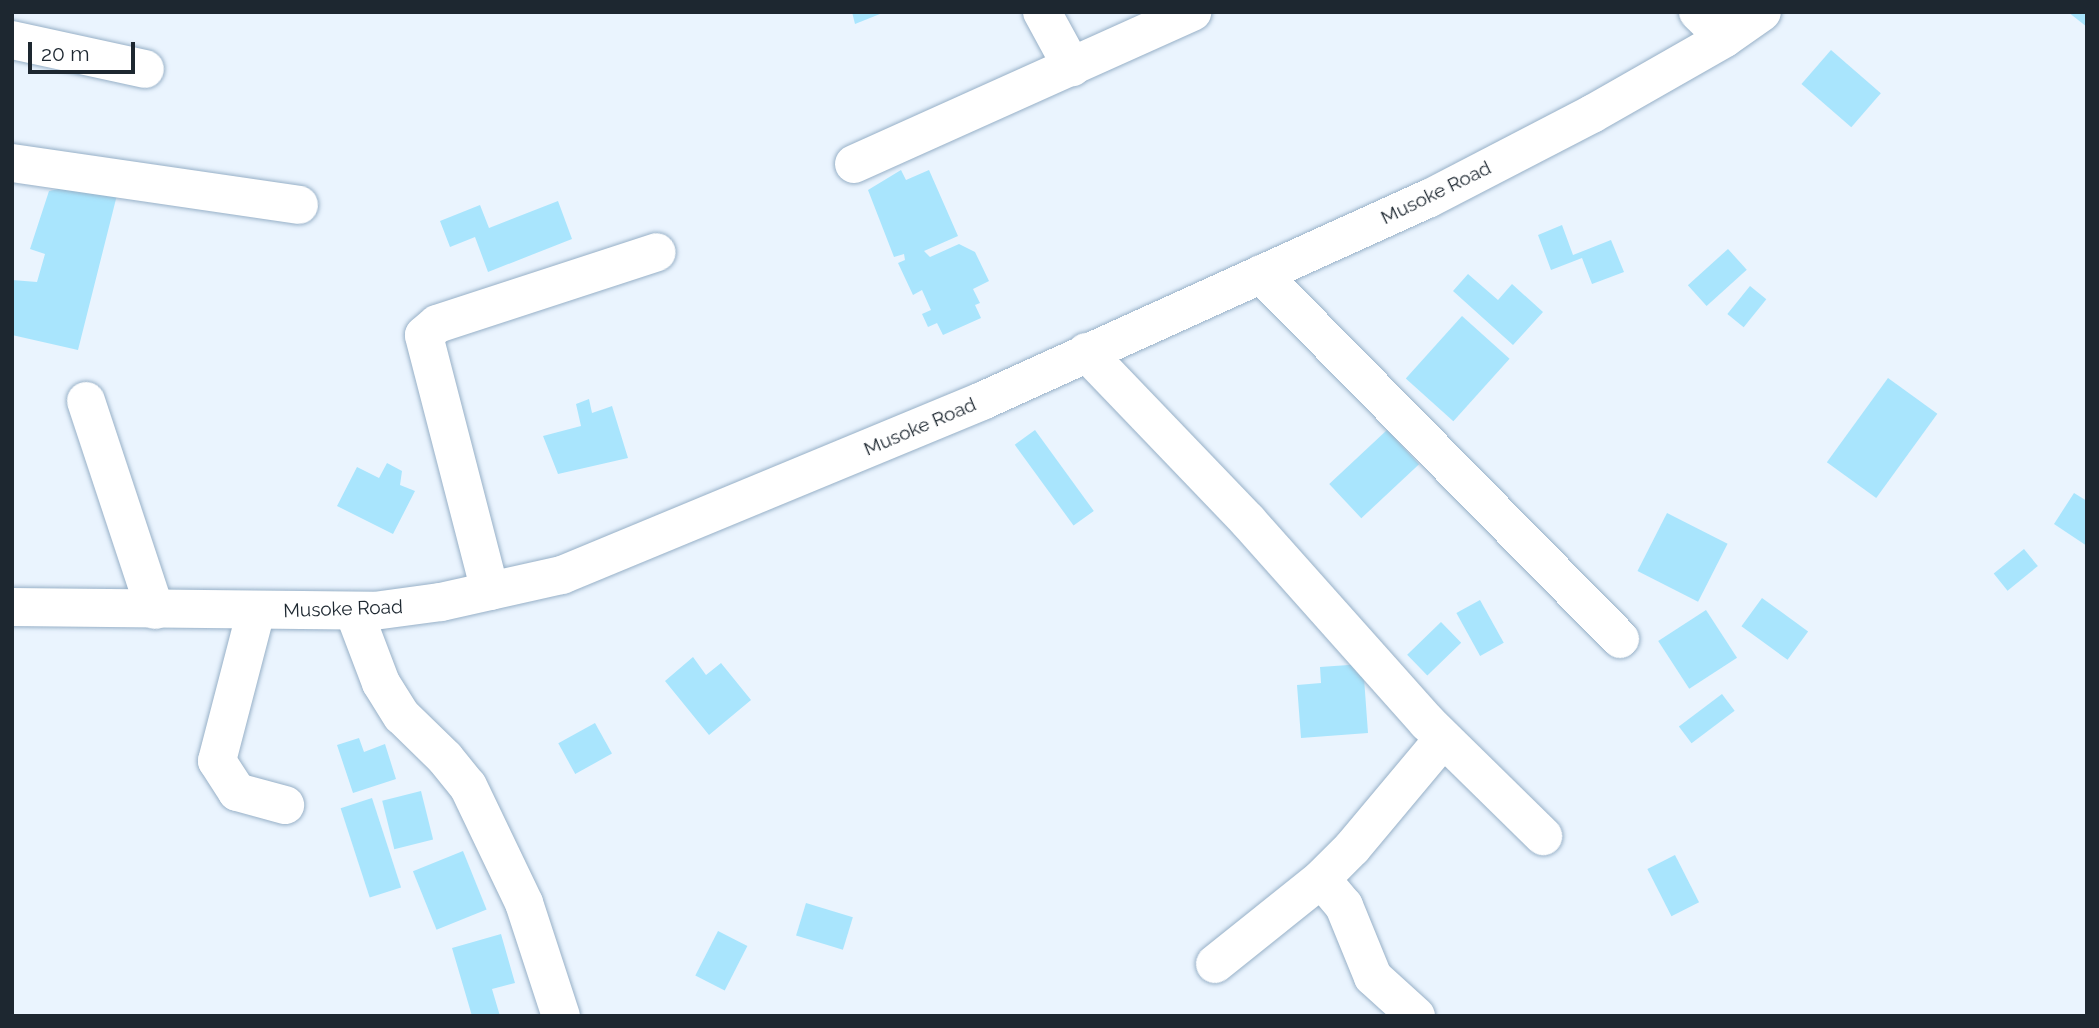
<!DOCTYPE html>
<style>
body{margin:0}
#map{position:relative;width:2099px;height:1028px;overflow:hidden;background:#eaf4fe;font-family:Raleway,sans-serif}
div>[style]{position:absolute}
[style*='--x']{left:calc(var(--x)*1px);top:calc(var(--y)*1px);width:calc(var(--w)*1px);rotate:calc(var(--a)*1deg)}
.building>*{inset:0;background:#a9e5fd;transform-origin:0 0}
.roads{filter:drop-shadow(0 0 2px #97b0c7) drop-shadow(0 0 2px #97b0c7)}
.minor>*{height:38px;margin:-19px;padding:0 19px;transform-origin:19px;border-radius:19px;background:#fff}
span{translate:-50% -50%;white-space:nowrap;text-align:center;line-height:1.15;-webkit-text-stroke:5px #fff;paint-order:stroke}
.street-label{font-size:19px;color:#1d2730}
.frame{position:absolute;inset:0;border:14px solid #1d2730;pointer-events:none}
.scale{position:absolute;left:28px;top:42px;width:107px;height:32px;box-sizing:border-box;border:4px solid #1d2730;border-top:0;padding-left:9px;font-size:21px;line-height:24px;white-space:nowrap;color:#1d2730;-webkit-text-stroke:5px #fff;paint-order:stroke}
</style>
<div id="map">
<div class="building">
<i style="clip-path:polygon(852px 12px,885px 12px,855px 24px)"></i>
<i style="clip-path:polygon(2068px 12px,2087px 12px,2087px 27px)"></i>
<i style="left:1831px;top:50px;width:66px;height:45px;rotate:41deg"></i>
<i style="clip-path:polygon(901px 170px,906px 180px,929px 170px,958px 236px,924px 251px,930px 257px,959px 244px,975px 252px,989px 281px,973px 289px,980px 303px,975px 305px,981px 318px,943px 335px,937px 323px,928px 327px,922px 314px,931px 310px,922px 290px,913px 295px,898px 263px,905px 260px,904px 254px,894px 257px,868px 190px)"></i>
<i style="clip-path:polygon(81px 184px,118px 191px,78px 350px,12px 335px,12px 280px,37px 282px,45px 254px,30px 249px,49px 191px)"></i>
<i style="clip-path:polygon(558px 201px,572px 239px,488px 272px,475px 237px,450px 247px,440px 221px,480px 205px,489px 228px)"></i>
<i style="clip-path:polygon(1562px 225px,1573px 255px,1611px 240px,1624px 272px,1592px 284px,1582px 258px,1551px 270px,1538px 235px)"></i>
<i style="left:1728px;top:249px;width:28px;height:54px;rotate:48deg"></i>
<i style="clip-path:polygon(1468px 274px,1498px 300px,1512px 284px,1543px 312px,1513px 345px,1453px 291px)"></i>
<i style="left:1750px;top:286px;width:21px;height:36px;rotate:39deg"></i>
<i style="left:1462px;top:316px;width:64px;height:84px;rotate:42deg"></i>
<i style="left:1888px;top:378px;width:61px;height:104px;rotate:36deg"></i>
<i style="clip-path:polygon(589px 399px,592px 413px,612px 406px,628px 458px,558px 474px,543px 436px,581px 426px,576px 404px)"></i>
<i style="left:1035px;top:430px;width:100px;height:25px;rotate:54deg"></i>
<i style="left:1387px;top:430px;width:47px;height:79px;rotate:47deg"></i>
<i style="clip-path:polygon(387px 463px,402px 471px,400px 485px,415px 491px,393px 534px,337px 506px,357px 467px,379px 478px)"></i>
<i style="clip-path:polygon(2074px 493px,2087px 501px,2087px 546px,2054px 524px)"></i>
<i style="left:1667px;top:513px;width:68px;height:65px;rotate:27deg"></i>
<i style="left:2024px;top:549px;width:22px;height:39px;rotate:51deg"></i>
<i style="left:1762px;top:598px;width:57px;height:35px;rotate:36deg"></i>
<i style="left:1480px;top:600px;width:49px;height:27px;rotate:61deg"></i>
<i style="left:1706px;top:610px;width:57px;height:57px;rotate:57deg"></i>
<i style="left:1441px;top:622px;width:29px;height:47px;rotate:46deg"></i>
<i style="clip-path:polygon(693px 657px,706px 675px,721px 663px,751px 700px,709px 735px,665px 681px)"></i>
<i style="clip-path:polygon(1363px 664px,1368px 733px,1301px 738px,1297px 685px,1321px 683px,1320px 667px)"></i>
<i style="left:1722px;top:694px;width:21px;height:54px;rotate:53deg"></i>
<i style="left:595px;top:723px;width:35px;height:42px;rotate:61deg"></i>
<i style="clip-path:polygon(359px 738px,364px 752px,385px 744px,396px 779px,353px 793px,337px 745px)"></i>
<i style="left:421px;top:791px;width:50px;height:40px;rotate:76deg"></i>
<i style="left:372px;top:798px;width:94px;height:33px;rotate:72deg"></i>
<i style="left:463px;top:851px;width:63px;height:54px;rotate:68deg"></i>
<i style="left:1675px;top:855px;width:53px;height:31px;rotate:63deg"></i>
<i style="left:806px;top:903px;width:49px;height:34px;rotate:17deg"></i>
<i style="left:718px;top:931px;width:33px;height:50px;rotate:27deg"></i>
<i style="clip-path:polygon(501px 934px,515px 983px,492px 989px,500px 1016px,472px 1016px,452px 948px)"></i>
</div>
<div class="roads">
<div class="minor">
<i style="--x:1042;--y:12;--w:63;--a:61.4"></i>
<i style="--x:1698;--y:12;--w:37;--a:44"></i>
<i style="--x:12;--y:40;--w:136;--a:12.3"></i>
<i style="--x:12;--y:163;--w:290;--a:8.3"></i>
<i style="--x:854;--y:164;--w:371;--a:-24.2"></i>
<i style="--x:1261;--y:274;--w:512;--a:45.47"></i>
<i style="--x:1086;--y:352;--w:234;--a:46.2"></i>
<i style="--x:1248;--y:521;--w:269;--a:48.3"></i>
<i style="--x:1427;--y:722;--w:163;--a:44.5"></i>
<i style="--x:86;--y:401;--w:220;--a:71.7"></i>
<i style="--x:490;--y:591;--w:264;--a:-104.5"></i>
<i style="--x:424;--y:335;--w:17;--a:-40"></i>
<i style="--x:437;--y:324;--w:231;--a:-18.1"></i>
<i style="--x:12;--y:607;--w:362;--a:0.6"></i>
<i style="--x:374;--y:611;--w:68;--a:-7.7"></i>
<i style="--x:441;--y:602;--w:124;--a:-12.6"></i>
<i style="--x:562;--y:575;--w:455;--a:-22.5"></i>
<i style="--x:982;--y:401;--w:490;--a:-24.4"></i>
<i style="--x:1428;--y:199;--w:185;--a:-27.4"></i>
<i style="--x:1592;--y:114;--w:153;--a:-29.7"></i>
<i style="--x:1725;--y:38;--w:45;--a:-35.1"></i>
<i style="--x:256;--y:611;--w:155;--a:104.6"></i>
<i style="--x:217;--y:761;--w:37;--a:57"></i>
<i style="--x:237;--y:792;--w:50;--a:15.2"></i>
<i style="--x:354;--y:612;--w:76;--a:69.2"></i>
<i style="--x:381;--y:683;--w:39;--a:58"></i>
<i style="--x:402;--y:716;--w:60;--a:44.3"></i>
<i style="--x:445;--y:758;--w:36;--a:51"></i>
<i style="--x:468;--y:786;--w:130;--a:64.4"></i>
<i style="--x:524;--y:903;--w:119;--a:71.9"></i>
<i style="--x:1215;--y:964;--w:136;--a:-38.7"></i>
<i style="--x:1416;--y:1016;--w:58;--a:-137.8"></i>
<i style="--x:1373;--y:977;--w:77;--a:-112.2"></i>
<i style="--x:1344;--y:906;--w:35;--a:-130"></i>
<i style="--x:1321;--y:879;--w:44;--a:-45"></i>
<i style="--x:1352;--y:848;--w:142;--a:-50.1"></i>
</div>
</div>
<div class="street-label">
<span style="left:1436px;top:193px;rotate:-26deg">Musoke Road</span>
<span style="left:920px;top:427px;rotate:-23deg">Musoke Road</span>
<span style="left:343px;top:609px;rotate:-2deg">Musoke Road</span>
</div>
<div class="frame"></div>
<div class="scale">20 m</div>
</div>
